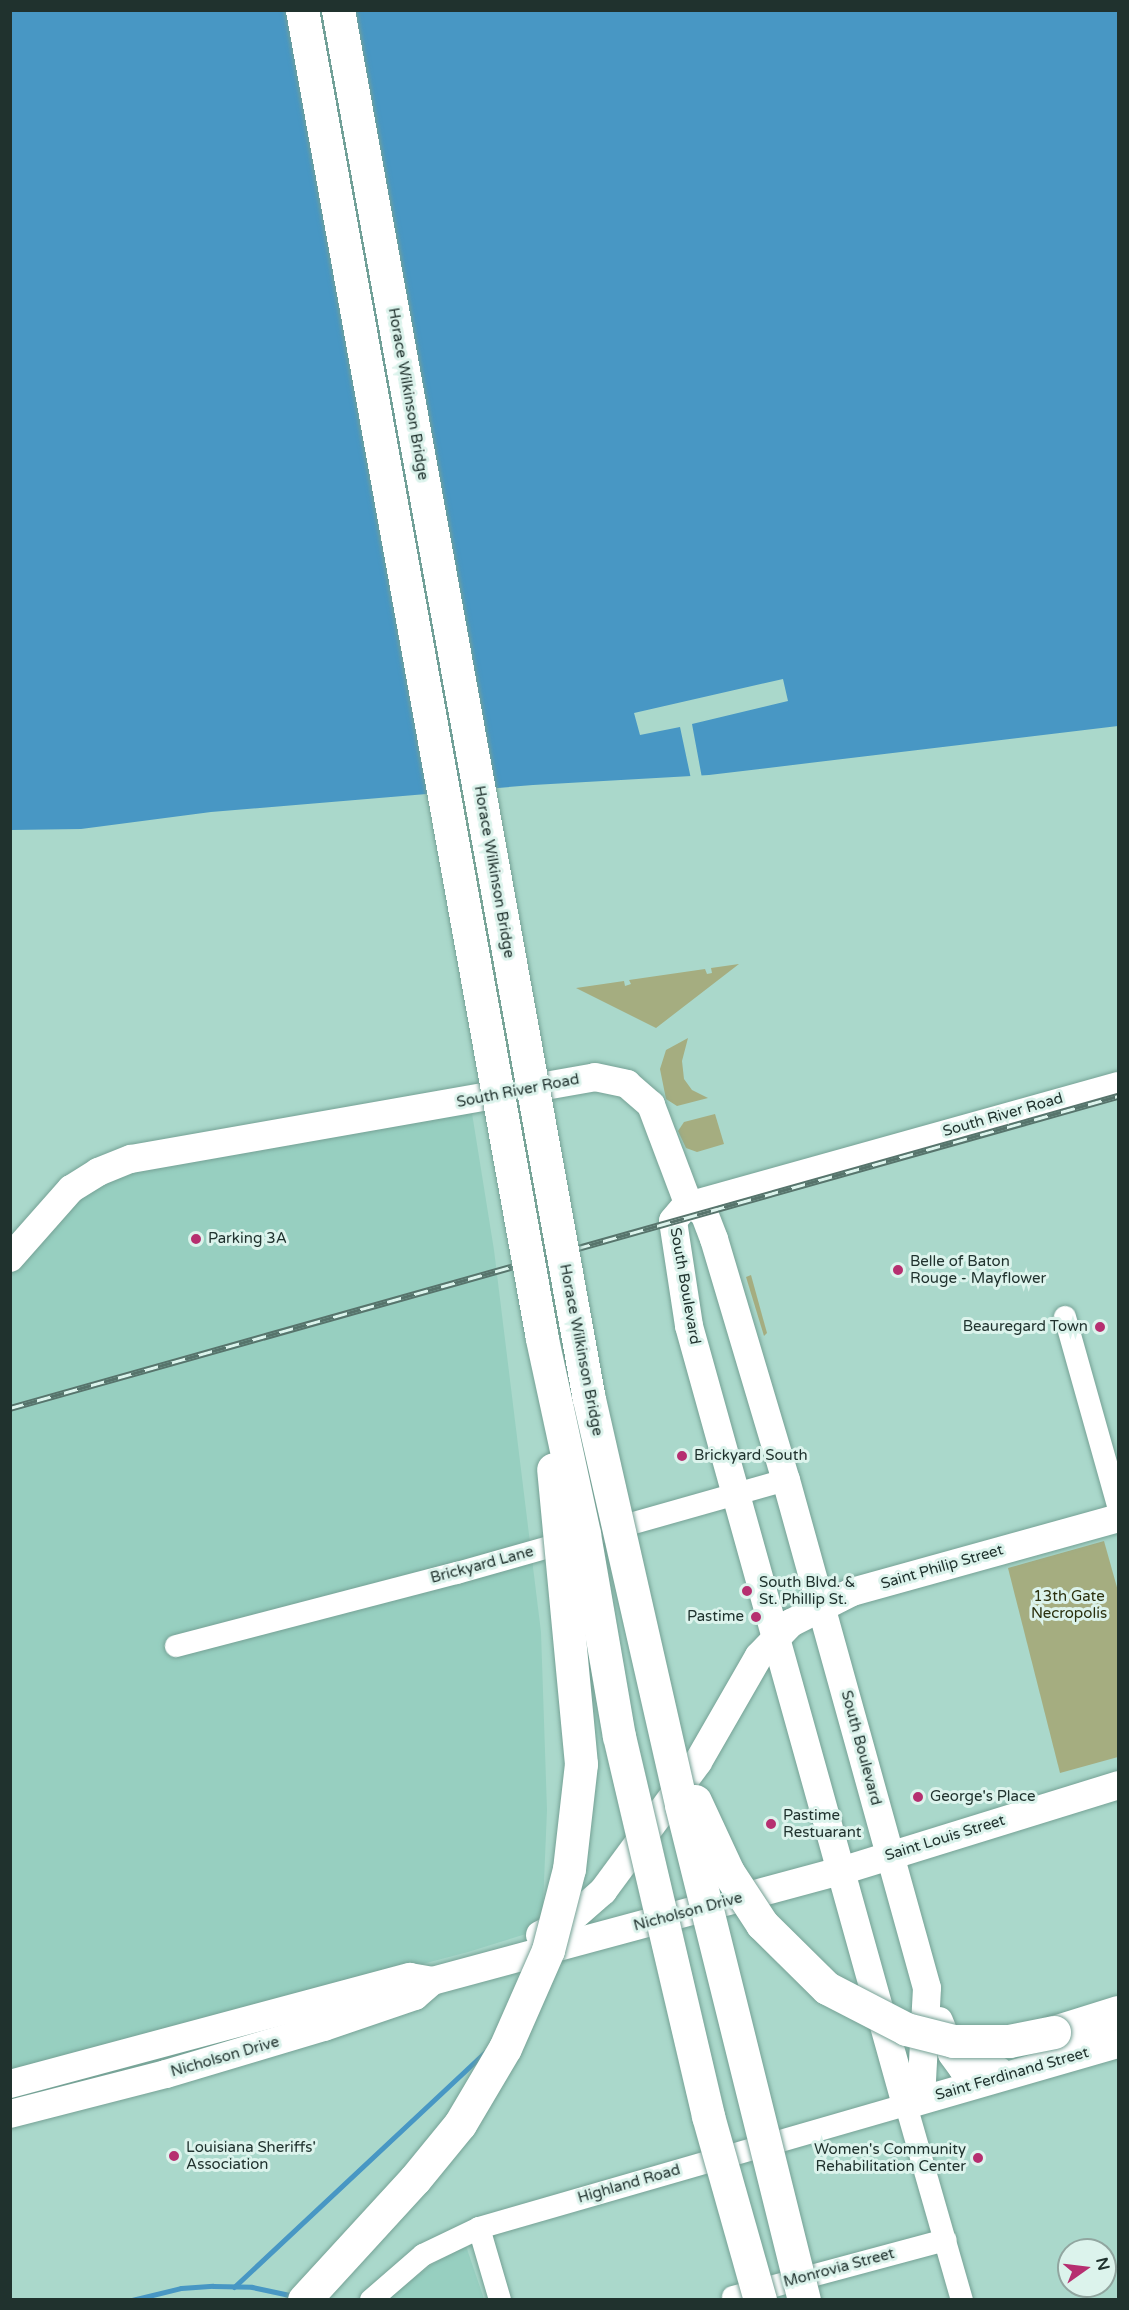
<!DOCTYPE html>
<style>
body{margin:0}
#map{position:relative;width:1129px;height:2310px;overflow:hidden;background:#aad8cb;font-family:"Varela Round",sans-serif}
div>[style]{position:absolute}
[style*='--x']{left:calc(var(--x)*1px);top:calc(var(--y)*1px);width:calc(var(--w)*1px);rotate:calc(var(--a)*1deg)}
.built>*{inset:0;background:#97cfc0}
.green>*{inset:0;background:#a5ad80}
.water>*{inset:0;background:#4897c4}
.pier>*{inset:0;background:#aad8cb}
.stream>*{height:5px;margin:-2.5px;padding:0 2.5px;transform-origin:2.5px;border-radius:2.5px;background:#4897c4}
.roads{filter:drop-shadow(0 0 2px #75a195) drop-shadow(0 0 2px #75a195)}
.minor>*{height:22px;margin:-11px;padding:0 11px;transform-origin:11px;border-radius:11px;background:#fff}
.major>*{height:28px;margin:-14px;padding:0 14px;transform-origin:14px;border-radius:14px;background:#fff}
.highway>*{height:33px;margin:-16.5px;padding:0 16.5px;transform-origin:16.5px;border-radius:16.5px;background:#fff}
.rail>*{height:7px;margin-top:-3.5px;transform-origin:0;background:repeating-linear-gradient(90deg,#dcf3ec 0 14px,#57746c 0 28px);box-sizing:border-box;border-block:2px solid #57746c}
.bridges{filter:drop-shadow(0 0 2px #75a195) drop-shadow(0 0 2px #75a195)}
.highway-bridge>*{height:33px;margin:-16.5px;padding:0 16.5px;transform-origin:16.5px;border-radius:16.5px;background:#fff}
.dots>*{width:16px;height:16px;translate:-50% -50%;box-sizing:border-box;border:3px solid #dcf3ec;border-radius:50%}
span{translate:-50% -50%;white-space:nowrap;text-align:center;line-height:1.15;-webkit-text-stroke:6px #dcf3ec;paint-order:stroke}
.street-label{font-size:15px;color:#20322e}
.poi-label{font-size:15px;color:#20322e}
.left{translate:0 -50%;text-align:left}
.right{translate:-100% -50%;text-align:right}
.park-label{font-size:15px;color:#2b300e}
.frame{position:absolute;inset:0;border:12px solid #20322e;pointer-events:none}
.north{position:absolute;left:1057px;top:2238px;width:60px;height:60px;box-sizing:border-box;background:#dcf3ec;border:2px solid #91a6a0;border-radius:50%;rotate:76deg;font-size:16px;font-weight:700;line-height:24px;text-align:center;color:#20322e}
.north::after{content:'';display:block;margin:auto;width:21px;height:27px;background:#b62f70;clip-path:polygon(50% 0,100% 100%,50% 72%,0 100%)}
</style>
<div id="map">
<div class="built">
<i style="clip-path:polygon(471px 1107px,494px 1250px,541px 1632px,547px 1810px,542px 1929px,468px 1952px,11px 2072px,10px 1272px,61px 1212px,113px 1176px,175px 1163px,259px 1151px)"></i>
<i style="clip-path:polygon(466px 2246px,484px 2299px,387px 2300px,431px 2265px)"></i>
</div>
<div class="green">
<i style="clip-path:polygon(739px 964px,656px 1028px,576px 988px,624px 981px,625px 986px,631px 984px,629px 980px,705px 969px,707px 974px,712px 973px,711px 968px)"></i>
<i style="clip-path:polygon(688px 1038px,682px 1061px,684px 1079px,692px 1090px,708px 1098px,677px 1106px,666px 1099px,660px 1069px,666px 1050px)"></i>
<i style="clip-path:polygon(715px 1114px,724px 1144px,697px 1152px,686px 1148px,678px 1131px,684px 1122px)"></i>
<i style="clip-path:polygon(751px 1275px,767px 1333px,764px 1336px,746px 1277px)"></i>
<i style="clip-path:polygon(1104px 1541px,1118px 1591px,1118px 1757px,1060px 1773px,1008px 1568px)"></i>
</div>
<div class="water">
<i style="clip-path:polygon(10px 11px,1118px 11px,1118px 726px,709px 775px,533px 785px,211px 812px,81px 829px,11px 830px)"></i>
</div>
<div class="pier">
<i style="clip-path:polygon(783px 679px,788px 701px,692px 724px,702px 778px,691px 779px,680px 727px,640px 735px,634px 713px)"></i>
</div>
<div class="stream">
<i style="--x:234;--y:2287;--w:344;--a:-43.1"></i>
<i style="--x:132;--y:2300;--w:50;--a:-13.8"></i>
<i style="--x:181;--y:2288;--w:32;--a:-4"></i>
<i style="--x:213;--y:2286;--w:39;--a:1"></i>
<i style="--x:252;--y:2287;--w:43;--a:12.1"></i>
</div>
<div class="roads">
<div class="minor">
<i style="--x:688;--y:1203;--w:446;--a:-15.6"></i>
<i style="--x:1065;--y:1317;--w:196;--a:74.3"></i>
<i style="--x:176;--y:1646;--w:290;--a:-14.6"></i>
<i style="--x:457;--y:1573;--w:342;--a:-15.8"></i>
<i style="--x:479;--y:2228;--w:75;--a:73.7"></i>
<i style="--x:733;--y:2297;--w:220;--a:-15"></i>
<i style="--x:371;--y:2300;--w:69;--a:-40.9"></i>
<i style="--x:423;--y:2255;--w:62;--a:-25.7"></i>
<i style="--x:479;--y:2228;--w:444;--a:-16.1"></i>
<i style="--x:906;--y:2105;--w:203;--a:74"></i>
</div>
<div class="major">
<i style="--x:688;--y:1203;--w:23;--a:130"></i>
<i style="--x:673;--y:1221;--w:106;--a:81.3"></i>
<i style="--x:689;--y:1326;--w:809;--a:74.43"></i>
<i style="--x:906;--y:2105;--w:221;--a:-16.1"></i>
<i style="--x:688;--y:1203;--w:19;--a:32"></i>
<i style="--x:704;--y:1213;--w:28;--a:69"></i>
<i style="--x:714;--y:1239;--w:252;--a:73.4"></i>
<i style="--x:786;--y:1480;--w:527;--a:74.49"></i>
<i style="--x:927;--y:1988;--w:112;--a:93.1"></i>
<i style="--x:10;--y:1258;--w:92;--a:-48.5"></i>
<i style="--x:71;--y:1189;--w:32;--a:-32"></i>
<i style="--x:98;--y:1172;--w:35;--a:-22"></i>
<i style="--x:131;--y:1159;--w:471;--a:-10"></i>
<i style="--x:595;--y:1077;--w:33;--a:12"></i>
<i style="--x:627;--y:1084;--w:32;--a:41"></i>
<i style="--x:651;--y:1105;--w:105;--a:69.3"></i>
<i style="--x:540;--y:1935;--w:35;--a:-27"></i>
<i style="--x:571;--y:1919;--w:43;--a:-41.2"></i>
<i style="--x:603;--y:1891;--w:160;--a:-53.6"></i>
<i style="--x:698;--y:1762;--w:122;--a:-60.1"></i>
<i style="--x:759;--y:1656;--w:46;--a:-45.9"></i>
<i style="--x:791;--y:1623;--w:68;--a:-26.9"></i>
<i style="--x:852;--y:1592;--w:276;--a:-15.5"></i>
<i style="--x:939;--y:2021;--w:35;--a:68"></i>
<i style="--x:952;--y:2054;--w:19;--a:54"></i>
<i style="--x:963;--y:2069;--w:36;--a:3"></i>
<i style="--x:10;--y:2084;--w:414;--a:-15"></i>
<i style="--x:410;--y:1977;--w:22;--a:10"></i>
<i style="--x:10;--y:2114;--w:161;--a:-14.4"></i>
<i style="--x:166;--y:2074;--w:165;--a:-16.6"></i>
<i style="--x:324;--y:2027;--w:96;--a:-18.8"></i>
<i style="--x:415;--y:1996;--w:23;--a:-41"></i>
<i style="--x:432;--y:1981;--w:424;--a:-15.1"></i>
<i style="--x:841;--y:1871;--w:290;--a:-17.2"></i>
</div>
<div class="highway">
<i style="--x:1054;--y:2032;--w:67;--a:-17.4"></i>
</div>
</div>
<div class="rail">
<i style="--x:10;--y:1408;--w:1151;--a:-15.73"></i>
</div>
<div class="bridges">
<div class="highway-bridge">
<i style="--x:302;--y:10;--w:1350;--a:79.76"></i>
<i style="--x:542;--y:1339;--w:199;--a:77.8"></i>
<i style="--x:584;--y:1534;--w:205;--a:80.2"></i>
<i style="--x:619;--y:1736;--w:390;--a:76.8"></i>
<i style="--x:708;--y:2116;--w:191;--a:74.2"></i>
<i style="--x:338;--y:10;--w:1411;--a:79.76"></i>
<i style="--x:589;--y:1399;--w:416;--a:77.2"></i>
<i style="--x:681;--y:1805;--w:510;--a:76.05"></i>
<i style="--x:695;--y:1801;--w:78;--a:65.1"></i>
<i style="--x:728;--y:1872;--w:62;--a:56.8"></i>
<i style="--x:762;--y:1924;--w:91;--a:44.6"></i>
<i style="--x:827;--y:1988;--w:89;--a:27.4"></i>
<i style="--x:906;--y:2029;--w:49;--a:14.3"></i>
<i style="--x:953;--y:2041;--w:56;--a:0"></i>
<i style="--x:1009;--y:2041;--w:46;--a:-11.3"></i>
<i style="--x:304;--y:2300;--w:164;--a:-47.5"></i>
<i style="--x:415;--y:2179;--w:71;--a:-50.7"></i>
<i style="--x:460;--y:2124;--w:88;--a:-59.4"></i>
<i style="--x:505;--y:2048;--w:107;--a:-66.3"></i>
<i style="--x:548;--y:1950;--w:84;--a:-75.5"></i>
<i style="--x:569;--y:1869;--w:106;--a:-83.5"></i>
<i style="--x:581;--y:1764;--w:296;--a:-95.4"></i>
</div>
</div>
<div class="dots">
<i style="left:196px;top:1239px;background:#b62f70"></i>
<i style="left:898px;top:1270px;background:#b62f70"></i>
<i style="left:1100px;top:1327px;background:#b62f70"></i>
<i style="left:682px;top:1456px;background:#b62f70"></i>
<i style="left:747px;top:1591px;background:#b62f70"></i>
<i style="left:756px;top:1617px;background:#b62f70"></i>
<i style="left:918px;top:1797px;background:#b62f70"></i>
<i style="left:771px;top:1824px;background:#b62f70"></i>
<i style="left:174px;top:2156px;background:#b62f70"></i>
<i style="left:978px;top:2158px;background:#b62f70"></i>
</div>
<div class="street-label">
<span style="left:408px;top:394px;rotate:80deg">Horace Wilkinson Bridge</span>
<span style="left:494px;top:872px;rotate:80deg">Horace Wilkinson Bridge</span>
<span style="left:518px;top:1091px;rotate:-11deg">South River Road</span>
<span style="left:1003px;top:1115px;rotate:-16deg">South River Road</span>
<span style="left:685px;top:1286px;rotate:80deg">South Boulevard</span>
<span style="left:581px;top:1350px;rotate:79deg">Horace Wilkinson Bridge</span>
<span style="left:482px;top:1565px;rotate:-15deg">Brickyard Lane</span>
<span style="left:942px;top:1567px;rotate:-16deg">Saint Philip Street</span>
<span style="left:861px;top:1748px;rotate:75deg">South Boulevard</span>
<span style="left:945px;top:1838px;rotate:-17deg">Saint Louis Street</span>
<span style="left:688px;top:1912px;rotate:-15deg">Nicholson Drive</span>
<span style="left:225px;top:2057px;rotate:-16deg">Nicholson Drive</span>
<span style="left:1012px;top:2074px;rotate:-16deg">Saint Ferdinand Street</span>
<span style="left:629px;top:2184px;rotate:-16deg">Highland Road</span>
<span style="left:839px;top:2268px;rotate:-15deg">Monrovia Street</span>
</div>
<div class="poi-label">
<span class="left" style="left:208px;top:1239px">Parking 3A</span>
<span class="left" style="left:910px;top:1270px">Belle of Baton<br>Rouge - Mayflower</span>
<span class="right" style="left:1088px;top:1327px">Beauregard Town</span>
<span class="left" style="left:694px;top:1456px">Brickyard South</span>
<span class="left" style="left:759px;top:1591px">South Blvd. &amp;<br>St. Phillip St.</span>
<span class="right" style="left:744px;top:1617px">Pastime</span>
<span class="left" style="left:930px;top:1797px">George's Place</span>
<span class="left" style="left:783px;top:1824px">Pastime<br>Restuarant</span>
<span class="left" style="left:186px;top:2156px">Louisiana Sheriffs'<br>Association</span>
<span class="right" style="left:966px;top:2158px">Women's Community<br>Rehabilitation Center</span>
</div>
<div class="park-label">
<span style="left:1069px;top:1605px">13th Gate<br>Necropolis</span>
</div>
<div class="frame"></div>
<div class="north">N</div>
</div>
